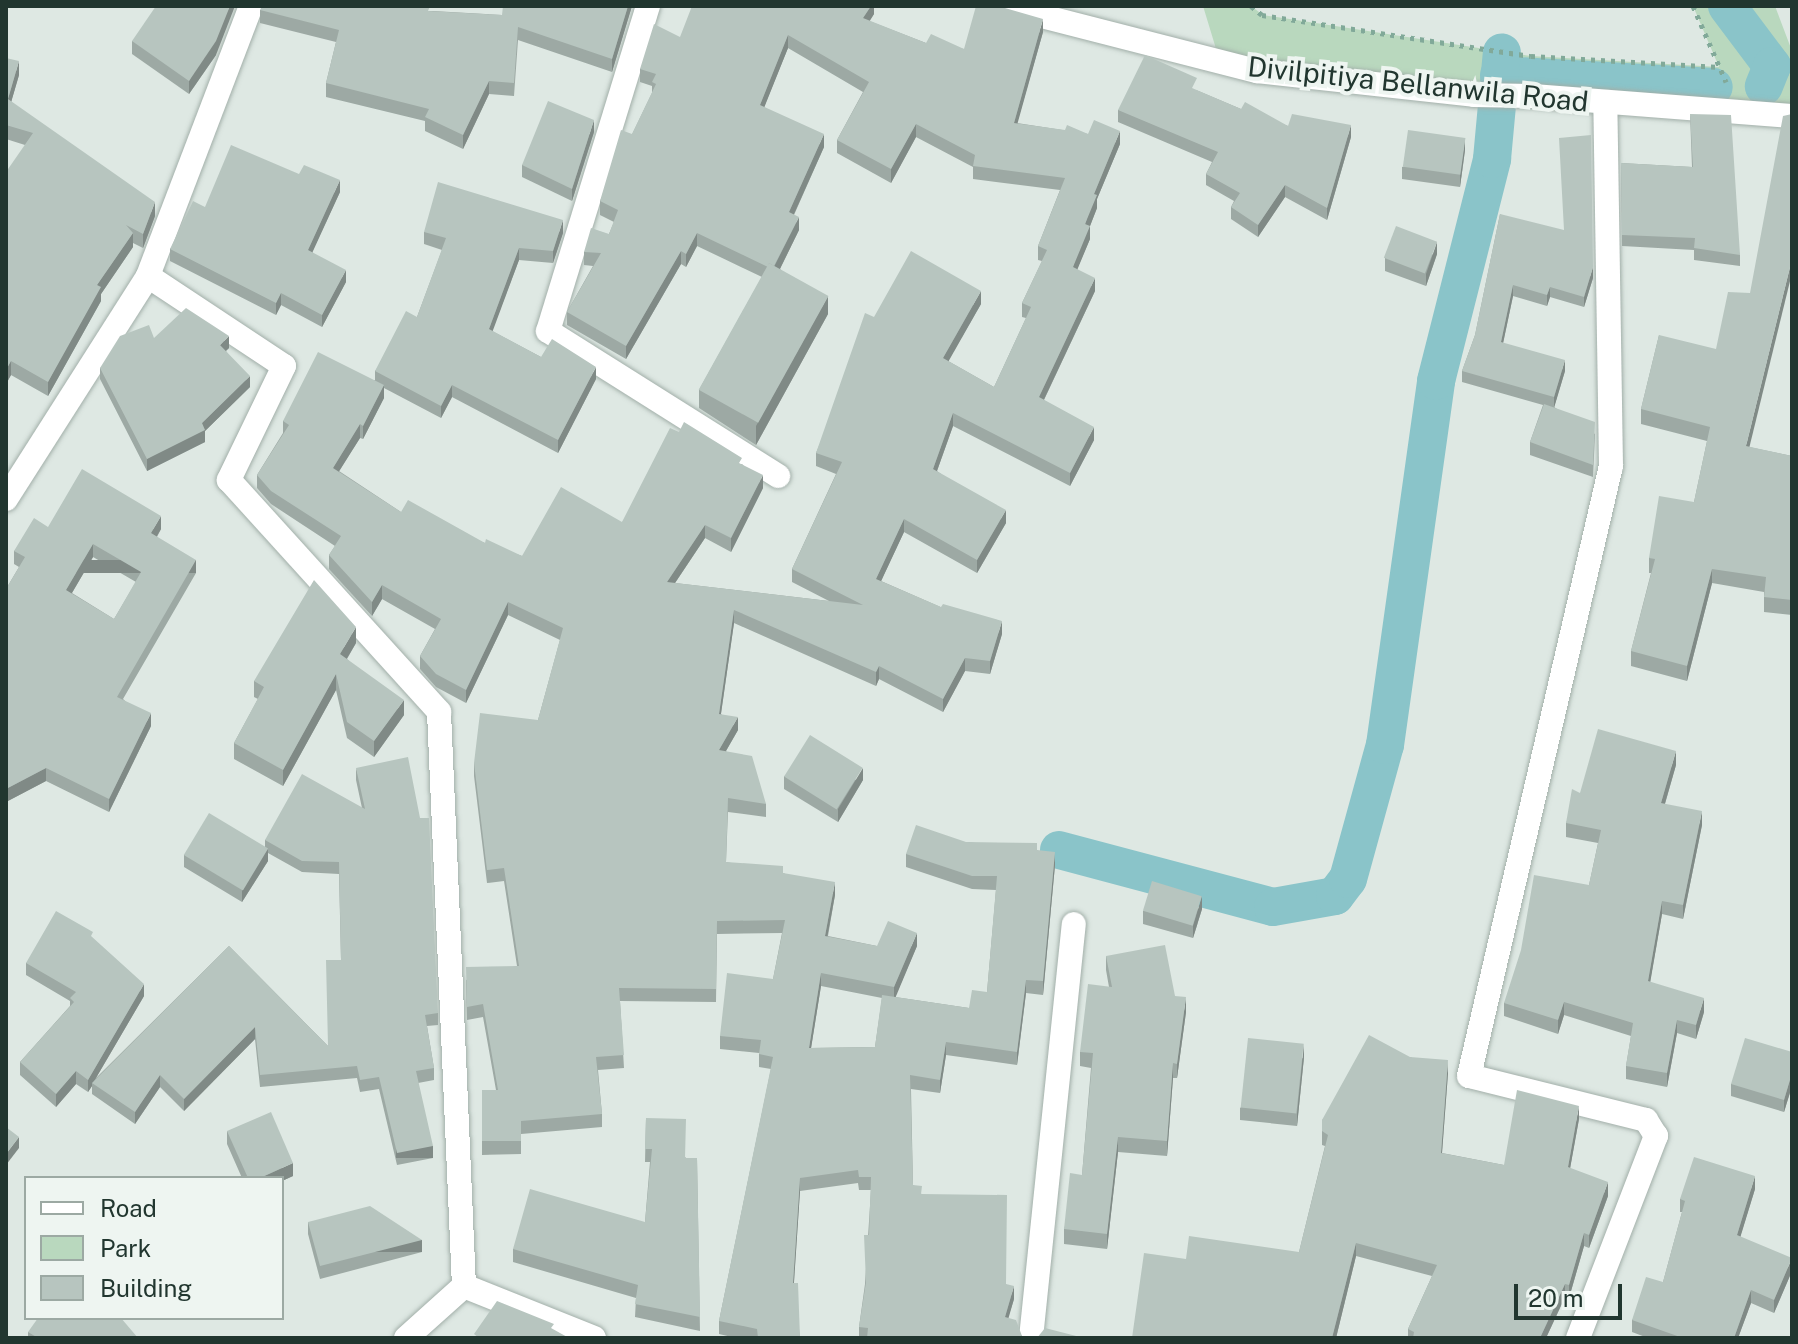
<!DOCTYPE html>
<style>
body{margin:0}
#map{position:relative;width:1798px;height:1344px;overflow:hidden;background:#dee8e3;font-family:"Public Sans",sans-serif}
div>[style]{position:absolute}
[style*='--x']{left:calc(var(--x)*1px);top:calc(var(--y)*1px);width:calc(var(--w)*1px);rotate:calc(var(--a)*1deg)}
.green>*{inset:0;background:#b9d8be}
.canal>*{height:38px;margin:-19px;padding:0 19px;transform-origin:19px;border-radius:19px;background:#8ac4c9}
.path>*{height:5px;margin-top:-2.5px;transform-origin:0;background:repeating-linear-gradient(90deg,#81a999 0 4px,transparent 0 10px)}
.roads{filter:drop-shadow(0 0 2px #a2afa9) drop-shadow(0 0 2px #a2afa9)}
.minor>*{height:24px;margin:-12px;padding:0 12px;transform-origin:12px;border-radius:12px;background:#fff}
.wall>*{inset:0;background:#9da9a4}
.shaded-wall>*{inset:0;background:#808a86;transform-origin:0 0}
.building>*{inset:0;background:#b7c5bf;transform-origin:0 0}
span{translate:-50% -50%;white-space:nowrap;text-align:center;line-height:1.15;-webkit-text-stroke:8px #eef5f1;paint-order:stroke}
.street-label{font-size:28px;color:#21362f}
.frame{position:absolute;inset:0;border:8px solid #21362f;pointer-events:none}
.legend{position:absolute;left:24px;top:1176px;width:260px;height:144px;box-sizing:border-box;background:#eef5f1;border:2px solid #9ca9a3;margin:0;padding:10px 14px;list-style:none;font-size:24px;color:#21362f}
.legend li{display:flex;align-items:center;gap:16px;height:40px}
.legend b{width:40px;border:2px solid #9ca9a3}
.scale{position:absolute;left:1514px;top:1284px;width:108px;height:36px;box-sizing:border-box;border:4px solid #21362f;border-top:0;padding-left:10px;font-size:24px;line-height:28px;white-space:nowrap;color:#21362f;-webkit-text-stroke:6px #eef5f1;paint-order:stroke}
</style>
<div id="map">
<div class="green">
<i style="clip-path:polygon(1203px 6px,1251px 6px,1263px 15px,1531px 56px,1719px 67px,1693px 6px,1775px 6px,1792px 51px,1792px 116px,1474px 95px,1217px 52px)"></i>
</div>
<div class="canal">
<i style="--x:1727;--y:6;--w:75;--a:53.1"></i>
<i style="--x:1772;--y:66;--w:22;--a:112"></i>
<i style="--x:1499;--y:75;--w:215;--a:3.2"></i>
<i style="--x:1059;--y:850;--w:221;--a:14.9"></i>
<i style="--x:1273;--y:907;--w:63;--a:-10.1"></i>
<i style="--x:1335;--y:896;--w:21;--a:-53"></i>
<i style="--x:1348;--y:879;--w:139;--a:-74.6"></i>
<i style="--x:1385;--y:745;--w:368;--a:-82"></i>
<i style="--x:1436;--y:381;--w:229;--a:-75.8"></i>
<i style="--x:1492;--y:159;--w:107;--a:-84.7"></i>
</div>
<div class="path">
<i style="--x:1251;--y:6;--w:14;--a:39"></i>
<i style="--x:1262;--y:15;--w:272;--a:8.7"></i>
<i style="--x:1531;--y:56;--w:189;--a:3.3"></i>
<i style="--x:1693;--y:6;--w:83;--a:66.5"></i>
</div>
<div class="roads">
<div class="minor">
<i style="--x:251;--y:6;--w:289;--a:110.9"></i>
<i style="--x:148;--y:276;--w:163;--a:33.5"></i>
<i style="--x:284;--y:366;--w:127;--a:115.8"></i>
<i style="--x:229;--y:480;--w:313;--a:47.8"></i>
<i style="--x:439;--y:712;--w:575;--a:87.51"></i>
<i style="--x:464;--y:1286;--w:78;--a:138.1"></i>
<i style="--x:648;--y:6;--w:340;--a:107.1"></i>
<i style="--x:548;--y:331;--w:272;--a:32.2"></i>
<i style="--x:1003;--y:6;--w:262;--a:14.4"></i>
<i style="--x:1257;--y:71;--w:218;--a:6.3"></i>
<i style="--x:1474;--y:95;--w:58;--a:1"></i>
<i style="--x:1532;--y:96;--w:261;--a:4.4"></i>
<i style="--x:6;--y:499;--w:264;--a:-57.5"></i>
<i style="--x:464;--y:1286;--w:140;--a:21.8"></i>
<i style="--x:1031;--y:1338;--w:416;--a:-84.1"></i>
<i style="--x:1578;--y:1338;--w:217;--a:-68.9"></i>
<i style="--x:1656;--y:1136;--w:19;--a:-122"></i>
<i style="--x:1646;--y:1120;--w:182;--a:-166"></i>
<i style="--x:1469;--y:1076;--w:626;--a:-76.9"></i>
<i style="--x:1611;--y:466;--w:364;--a:-90.9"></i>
</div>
</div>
<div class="wall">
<i style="clip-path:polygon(632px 6px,612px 72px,518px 40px,514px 96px,489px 94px,463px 149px,425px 131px,425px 121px,326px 97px,326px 83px,336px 42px,260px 23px,260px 10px,433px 11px,502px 15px)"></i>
<i style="clip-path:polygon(evenodd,874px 6px,874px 14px,869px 21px,926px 43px,964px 49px,1043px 32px,1017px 123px,1088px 134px,1120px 144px,1097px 199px,1097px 208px,1090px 226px,1090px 239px,1077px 269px,1095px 291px,1044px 400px,1094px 440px,1070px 486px,953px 426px,937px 471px,1006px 523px,977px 573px,904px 532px,881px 581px,1002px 634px,990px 674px,965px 671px,943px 712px,879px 679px,876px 686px,734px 623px,721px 714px,738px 730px,726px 751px,766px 804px,766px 817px,728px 812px,726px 862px,783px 873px,835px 895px,828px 936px,877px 946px,917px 946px,895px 997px,969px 1008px,987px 992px,996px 890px,972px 889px,906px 867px,906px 854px,966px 842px,1037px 850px,1055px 865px,1043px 995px,1026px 993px,1017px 1065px,946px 1055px,940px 1093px,911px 1089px,913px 1185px,1006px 1284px,1014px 1299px,1008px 1318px,1022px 1336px,1032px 1338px,859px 1338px,859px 1327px,865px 1284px,871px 1190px,859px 1190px,858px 1183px,800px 1191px,794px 1283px,800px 1338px,736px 1338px,719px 1334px,719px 1321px,771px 1069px,759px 1067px,759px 1053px,720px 1049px,720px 1036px,773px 979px,782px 933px,717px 934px,716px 1002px,620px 1001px,624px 1068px,598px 1070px,602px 1114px,602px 1127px,521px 1134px,521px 1154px,482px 1155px,482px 1090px,496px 1090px,483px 1017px,467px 1020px,466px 980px,517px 966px,504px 881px,487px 883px,474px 776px,474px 763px,538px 720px,560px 640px,508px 615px,466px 703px,436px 687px,420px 669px,420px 656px,435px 629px,382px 599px,372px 616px,329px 569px,329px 555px,335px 546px,271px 504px,257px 488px,257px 475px,283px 433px,283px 421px,375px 380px,375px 371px,417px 317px,442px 250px,424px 244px,424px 232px,563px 233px,553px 263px,519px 260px,492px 331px,541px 357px,596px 379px,558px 453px,452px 397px,441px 418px,384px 388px,384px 398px,363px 439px,360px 438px,339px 471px,401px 512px,485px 543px,522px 556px,622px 522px,742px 464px,763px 488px,731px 552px,705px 538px,675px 583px,829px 601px,792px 582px,792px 569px,836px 474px,816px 466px,816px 453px,874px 317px,981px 304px,948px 361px,994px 387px,1026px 318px,1022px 317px,1022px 303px,1042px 261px,1038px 260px,1038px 246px,1060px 190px,973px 179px,973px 167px,916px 137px,891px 183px,837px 153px,837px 140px,863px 92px,788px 48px,764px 107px,824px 147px,794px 215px,799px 230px,780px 269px,828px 314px,756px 445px,699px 408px,699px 390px,762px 277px,697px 246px,686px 267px,681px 264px,626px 359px,567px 325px,567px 312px,593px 266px,584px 265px,584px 252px,609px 234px,614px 222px,600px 215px,600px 201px,652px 93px,652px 86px,640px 82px,640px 69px,680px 37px,874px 6px,821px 986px,882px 998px,875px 1047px,811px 1048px,821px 986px)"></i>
<i style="clip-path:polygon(132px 41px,216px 55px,189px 94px,132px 54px)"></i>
<i style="clip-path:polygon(6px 58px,19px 75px,11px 102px,155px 216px,143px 248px,133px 243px,133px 247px,101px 294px,101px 301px,48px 396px,11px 375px,6px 384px,25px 145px,6px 139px)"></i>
<i style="clip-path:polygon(1196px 90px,1241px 109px,1288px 126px,1351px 137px,1327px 220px,1285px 197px,1258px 237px,1231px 219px,1231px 207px,1234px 201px,1206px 185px,1206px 174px,1212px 162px,1118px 122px,1118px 110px)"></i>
<i style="clip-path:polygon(1690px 114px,1740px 255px,1740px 266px,1694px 260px,1694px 250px,1622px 246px,1621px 163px,1692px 167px)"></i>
<i style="clip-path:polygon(594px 132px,572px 201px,522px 177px,522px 165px)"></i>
<i style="clip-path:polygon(1465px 150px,1460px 187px,1402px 179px,1402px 167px)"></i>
<i style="clip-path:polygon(340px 192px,312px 252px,346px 282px,322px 327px,281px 305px,276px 315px,170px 261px,170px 249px,205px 207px)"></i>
<i style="clip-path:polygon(1500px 214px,1593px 278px,1584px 307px,1550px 297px,1547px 306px,1513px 296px,1503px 343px,1565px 371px,1554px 407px,1595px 434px,1593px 477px,1530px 455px,1530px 442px,1543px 405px,1462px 382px,1462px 371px,1475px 335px)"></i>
<i style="clip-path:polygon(1437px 254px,1426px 286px,1385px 271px,1385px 258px)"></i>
<i style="clip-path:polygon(1659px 335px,1749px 447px,1792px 456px,1792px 615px,1764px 612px,1764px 592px,1712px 583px,1687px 681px,1631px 666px,1631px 651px,1651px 573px,1649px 573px,1649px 558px,1694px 502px,1707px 441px,1641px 424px,1641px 409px)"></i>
<i style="clip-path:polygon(154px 338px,229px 348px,226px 351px,250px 387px,205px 431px,205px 442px,147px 471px,100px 379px,100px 368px)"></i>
<i style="clip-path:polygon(evenodd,48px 527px,161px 529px,157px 537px,196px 573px,123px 699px,151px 726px,109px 812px,46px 781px,6px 802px,6px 589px,19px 567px,14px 564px,14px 551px,48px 527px,93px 557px,136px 582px,114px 619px,72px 593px,93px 557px)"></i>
<i style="clip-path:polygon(356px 643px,347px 659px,404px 715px,374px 757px,347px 738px,336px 690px,283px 786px,234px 759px,234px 743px,258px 699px,254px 697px,254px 681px)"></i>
<i style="clip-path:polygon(1676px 765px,1665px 804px,1702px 825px,1683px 919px,1662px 914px,1650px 982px,1704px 1012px,1696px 1039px,1677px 1033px,1667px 1087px,1626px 1079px,1626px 1066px,1631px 1036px,1564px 1015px,1558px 1034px,1504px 1016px,1504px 1003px,1589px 885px,1598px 843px,1566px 837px,1566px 823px,1580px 793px)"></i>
<i style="clip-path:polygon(356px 768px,438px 1013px,438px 1025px,427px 1026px,434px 1068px,434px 1080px,418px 1083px,433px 1158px,397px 1165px,379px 1089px,360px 1092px,357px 1078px,260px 1087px,255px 1039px,184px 1111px,160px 1087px,135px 1124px,92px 1094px,92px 1086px,88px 1092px,76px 1084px,56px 1107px,20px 1075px,20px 1062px,70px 1006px,70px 1001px,26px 975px,26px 963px,93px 939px,144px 996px,96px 1078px,229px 946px,328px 1046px,341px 960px,339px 874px,302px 872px,268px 853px,268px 861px,242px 902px,184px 867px,184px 855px,265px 847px,265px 840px,362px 808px,356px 780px)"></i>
<i style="clip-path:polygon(784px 776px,863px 780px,838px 822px,784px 789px)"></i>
<i style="clip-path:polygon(1202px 909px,1193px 938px,1143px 924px,1143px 911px)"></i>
<i style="clip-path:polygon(1106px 956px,1175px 996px,1186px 1012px,1177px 1078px,1173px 1078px,1167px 1156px,1118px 1152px,1107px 1249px,1064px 1244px,1064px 1229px,1082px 1175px,1091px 1068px,1080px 1066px,1080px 1052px,1109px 987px,1106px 970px)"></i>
<i style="clip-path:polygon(1792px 1052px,1792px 1086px,1784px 1112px,1731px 1096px,1731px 1084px)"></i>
<i style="clip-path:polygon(1304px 1057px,1297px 1126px,1240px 1120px,1240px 1108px)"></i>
<i style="clip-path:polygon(1410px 1057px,1448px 1073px,1442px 1153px,1504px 1165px,1579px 1119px,1570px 1168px,1608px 1196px,1589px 1248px,1584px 1246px,1569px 1298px,1565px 1297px,1546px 1338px,1408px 1338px,1408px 1329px,1432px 1276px,1356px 1256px,1336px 1338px,1132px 1338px,1186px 1259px,1299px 1252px,1325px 1146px,1322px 1145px,1322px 1120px)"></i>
<i style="clip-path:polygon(646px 1118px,686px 1158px,697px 1158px,700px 1331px,635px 1317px,636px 1298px,513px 1262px,513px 1249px,645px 1222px,650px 1162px,645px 1162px)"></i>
<i style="clip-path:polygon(227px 1131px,293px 1176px,282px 1181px,282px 1178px,242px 1178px,227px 1144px)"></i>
<i style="clip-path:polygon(1755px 1189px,1740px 1237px,1792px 1271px,1774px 1313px,1751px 1303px,1738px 1338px,1648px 1338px,1632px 1332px,1632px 1320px,1663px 1282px,1682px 1212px,1680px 1212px,1680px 1199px)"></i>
<i style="clip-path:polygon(308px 1222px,422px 1252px,320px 1279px,308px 1234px)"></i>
<i style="clip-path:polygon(28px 1332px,138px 1338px,28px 1338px)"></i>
</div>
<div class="shaded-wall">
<i style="clip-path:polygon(230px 6px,235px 6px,216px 55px,189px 94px,189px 81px)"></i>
<i style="clip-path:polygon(628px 6px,632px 6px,612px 72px,612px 59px)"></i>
<i style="clip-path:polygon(871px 6px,874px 6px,874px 14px,863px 32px,863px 18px)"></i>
<i style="clip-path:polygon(1043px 19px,1043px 32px,1014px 136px,1014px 123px)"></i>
<i style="clip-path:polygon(788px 35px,788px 48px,760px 118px,760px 105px)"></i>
<i style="clip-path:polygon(19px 61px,19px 75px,8px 113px,8px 99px)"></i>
<i style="clip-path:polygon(489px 81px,489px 94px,463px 149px,463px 135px)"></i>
<i style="clip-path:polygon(594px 120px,594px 132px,572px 201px,572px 189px)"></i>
<i style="clip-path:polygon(916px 124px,916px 137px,891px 183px,891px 169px)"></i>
<i style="clip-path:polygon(1351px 125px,1351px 137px,1327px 220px,1327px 208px)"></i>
<i style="clip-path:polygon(1120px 131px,1120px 144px,1097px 199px,1097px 208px,1090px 226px,1090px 239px,1073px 280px,1073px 267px,1094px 194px)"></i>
<i style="clip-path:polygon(824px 134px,824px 147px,789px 225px,789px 212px)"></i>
<i style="clip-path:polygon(1465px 138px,1465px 150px,1460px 187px,1460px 175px)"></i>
<i style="clip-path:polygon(340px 180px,340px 192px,308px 262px,308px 250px)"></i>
<i style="clip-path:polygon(1285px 185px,1285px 197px,1258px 237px,1258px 225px)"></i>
<i style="clip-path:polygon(155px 202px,155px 216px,143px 248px,143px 234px)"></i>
<i style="clip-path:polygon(799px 217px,799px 230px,773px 283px,773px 269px)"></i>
<i style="clip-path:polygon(563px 220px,563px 233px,553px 263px,553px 251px)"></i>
<i style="clip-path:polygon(133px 233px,133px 247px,101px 294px,101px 301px,48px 396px,48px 382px,97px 285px)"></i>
<i style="clip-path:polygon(697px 233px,697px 246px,686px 267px,686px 254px)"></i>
<i style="clip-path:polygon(1437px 242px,1437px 254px,1426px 286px,1426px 274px)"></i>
<i style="clip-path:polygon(519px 248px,519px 260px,489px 341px,489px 329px)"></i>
<i style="clip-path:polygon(681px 251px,681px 264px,626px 359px,626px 346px)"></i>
<i style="clip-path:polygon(1792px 259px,1792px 273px,1746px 461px,1746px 446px)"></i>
<i style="clip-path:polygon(1593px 267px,1593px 278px,1584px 307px,1584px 297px)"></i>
<i style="clip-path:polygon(346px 270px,346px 282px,322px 327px,322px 315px)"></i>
<i style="clip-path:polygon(1095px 278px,1095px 291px,1039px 410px,1039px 397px)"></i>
<i style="clip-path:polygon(1513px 285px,1513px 296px,1501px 353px,1501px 342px)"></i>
<i style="clip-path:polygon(1550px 287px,1550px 297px,1547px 306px,1547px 295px)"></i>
<i style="clip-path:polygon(981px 291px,981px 304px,943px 371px,943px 358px)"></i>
<i style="clip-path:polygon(281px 293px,281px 305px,276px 315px,276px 303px)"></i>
<i style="clip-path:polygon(828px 296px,828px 314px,756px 445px,756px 426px)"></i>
<i style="clip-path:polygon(229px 336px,229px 348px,220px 356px,220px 345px)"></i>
<i style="clip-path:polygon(1565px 360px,1565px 371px,1554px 408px,1554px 397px)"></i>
<i style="clip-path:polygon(11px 361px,11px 375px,6px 384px,6px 370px)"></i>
<i style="clip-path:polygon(596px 367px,596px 379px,558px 453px,558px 440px)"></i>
<i style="clip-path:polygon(250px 376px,250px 387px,205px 431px,205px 442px,147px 471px,147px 459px,202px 423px)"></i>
<i style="clip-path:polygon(384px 385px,384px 398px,363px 439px,363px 426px)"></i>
<i style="clip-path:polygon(452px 385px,452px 397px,441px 418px,441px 406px)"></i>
<i style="clip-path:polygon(953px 413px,953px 426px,933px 482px,933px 469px)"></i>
<i style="clip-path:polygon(360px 424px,360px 438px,333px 481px,333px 468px)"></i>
<i style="clip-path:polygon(1094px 427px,1094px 440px,1070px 486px,1070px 473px)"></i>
<i style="clip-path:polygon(763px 475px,763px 488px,731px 552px,731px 538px)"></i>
<i style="clip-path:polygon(1006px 510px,1006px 523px,977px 573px,977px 560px)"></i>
<i style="clip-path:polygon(161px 516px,161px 529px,151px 546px,151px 533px)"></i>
<i style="clip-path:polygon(904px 519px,904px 532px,876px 592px,876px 579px)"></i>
<i style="clip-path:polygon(705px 525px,705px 538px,667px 595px,667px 582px)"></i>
<i style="clip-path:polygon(93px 544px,93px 557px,66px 603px,66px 590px)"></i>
<i style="left:196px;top:560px;width:13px;height:158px;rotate:90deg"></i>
<i style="clip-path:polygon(1712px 569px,1712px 583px,1687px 681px,1687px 666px)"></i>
<i style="clip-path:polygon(382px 585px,382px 599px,372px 616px,372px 602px)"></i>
<i style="clip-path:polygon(508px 602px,508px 615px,466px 703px,466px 690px)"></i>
<i style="clip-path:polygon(734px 610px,734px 623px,719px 727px,719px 714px)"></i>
<i style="clip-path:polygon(1002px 621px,1002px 634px,990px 674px,990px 661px)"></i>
<i style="clip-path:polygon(356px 627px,356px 643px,340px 670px,340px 654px)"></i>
<i style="clip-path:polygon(965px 658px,965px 671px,943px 712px,943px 699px)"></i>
<i style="clip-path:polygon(879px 666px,879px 679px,876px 686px,876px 672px)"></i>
<i style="clip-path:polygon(336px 674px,336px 690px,283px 786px,283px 770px)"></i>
<i style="clip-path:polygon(404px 700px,404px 715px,374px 757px,374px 741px)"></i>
<i style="clip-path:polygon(151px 713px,151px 726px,109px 812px,109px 799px)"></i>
<i style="clip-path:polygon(738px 717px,738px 730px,719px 763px,719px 750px)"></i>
<i style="clip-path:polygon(1676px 751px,1676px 765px,1661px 817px,1661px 803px)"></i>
<i style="clip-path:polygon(46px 768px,46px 781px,6px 802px,6px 789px)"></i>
<i style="clip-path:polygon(863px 768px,863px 780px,838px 822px,838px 809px)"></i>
<i style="clip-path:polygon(1702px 811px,1702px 825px,1683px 919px,1683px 905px)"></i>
<i style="clip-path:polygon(268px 848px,268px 861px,242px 902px,242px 890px)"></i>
<i style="clip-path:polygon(1055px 852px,1055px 865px,1043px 995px,1043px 981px)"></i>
<i style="clip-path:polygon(835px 882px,835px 895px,825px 949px,825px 936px)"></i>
<i style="clip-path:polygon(1202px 896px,1202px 909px,1193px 938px,1193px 926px)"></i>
<i style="clip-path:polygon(1662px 901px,1662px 914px,1648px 995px,1648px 981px)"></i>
<i style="clip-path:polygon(917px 933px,917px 946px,894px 1001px,894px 987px)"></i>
<i style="clip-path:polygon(821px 973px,821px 986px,809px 1061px,809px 1048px)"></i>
<i style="clip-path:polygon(1026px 980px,1026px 993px,1017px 1065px,1017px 1052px)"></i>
<i style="clip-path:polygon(144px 984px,144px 996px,93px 1083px,92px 1083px,92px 1086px,88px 1092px,88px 1080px)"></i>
<i style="clip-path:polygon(1186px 997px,1186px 1012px,1177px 1078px,1177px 1064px)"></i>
<i style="clip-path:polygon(1704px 998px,1704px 1012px,1696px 1039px,1696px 1025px)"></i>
<i style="clip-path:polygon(1564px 1002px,1564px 1015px,1558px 1034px,1558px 1020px)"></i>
<i style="clip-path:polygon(1677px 1020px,1677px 1033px,1667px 1087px,1667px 1073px)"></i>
<i style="clip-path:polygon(255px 1027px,255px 1039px,184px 1111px,184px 1099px)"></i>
<i style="clip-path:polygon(946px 1042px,946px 1055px,940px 1093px,940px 1080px)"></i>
<i style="clip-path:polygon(1304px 1044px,1304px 1057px,1297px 1126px,1297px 1114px)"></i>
<i style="clip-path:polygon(1448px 1060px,1448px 1073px,1441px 1166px,1441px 1153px)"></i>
<i style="clip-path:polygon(1173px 1063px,1173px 1078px,1167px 1156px,1167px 1141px)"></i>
<i style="clip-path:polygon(76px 1071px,76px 1084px,56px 1107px,56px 1094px)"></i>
<i style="clip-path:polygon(1792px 1073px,1792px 1086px,1784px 1112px,1784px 1100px)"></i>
<i style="clip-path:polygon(160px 1075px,160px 1087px,135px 1124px,135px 1112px)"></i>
<i style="clip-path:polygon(1579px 1106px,1579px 1119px,1568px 1180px,1568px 1167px)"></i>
<i style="clip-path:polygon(19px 1137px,19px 1148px,6px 1165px,6px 1154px)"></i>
<i style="clip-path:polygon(1118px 1137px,1118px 1152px,1107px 1249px,1107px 1234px)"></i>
<i style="left:433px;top:1146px;width:12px;height:37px;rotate:90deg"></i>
<i style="clip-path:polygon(293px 1163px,293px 1176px,282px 1181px,282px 1178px,260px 1178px)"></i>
<i style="clip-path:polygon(1755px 1176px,1755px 1189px,1737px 1248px,1737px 1235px)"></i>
<i style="clip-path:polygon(800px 1178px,800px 1191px,793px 1296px,793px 1283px)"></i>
<i style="clip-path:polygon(1608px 1182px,1608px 1196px,1589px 1248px,1589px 1235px)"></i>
<i style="clip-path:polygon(1584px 1233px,1584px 1246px,1569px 1298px,1569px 1285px)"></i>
<i style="left:422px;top:1240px;width:12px;height:105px;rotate:90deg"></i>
<i style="clip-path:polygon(1356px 1243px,1356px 1256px,1336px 1338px,1332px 1338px)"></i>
<i style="clip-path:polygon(1792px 1258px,1792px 1271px,1774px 1313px,1774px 1300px)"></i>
<i style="clip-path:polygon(1565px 1284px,1565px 1297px,1546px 1338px,1540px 1338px)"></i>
<i style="clip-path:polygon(1014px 1286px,1014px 1299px,1005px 1330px,1005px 1317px)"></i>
<i style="clip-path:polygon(1751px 1290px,1751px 1303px,1738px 1338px,1734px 1338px)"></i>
</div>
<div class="building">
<i style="clip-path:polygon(156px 6px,230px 6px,216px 41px,189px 81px,132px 41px)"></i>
<i style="clip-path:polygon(262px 6px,430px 6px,428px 11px,502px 15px,503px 6px,628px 6px,612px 59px,518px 27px,514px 83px,489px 81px,463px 135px,425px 117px,429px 109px,326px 83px,339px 30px,260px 10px)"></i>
<i style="clip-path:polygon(692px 6px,871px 6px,863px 18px,926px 43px,931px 34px,964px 49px,976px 6px,998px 6px,1043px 19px,1014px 123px,1065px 130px,1067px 125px,1088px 134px,1094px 120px,1120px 131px,1094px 194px,1097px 195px,1085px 224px,1090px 226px,1073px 267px,1095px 278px,1039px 397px,1094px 427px,1070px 473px,953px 413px,933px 469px,1006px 510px,977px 560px,904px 519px,876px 579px,941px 607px,943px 604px,1002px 621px,990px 661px,965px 658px,943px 699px,879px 666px,876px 672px,734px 610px,719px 714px,738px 717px,719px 750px,752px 756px,766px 804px,728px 798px,726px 862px,783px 866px,783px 873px,835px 882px,825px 936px,877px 946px,888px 921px,917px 933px,894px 987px,821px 973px,809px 1048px,875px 1047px,882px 995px,969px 1008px,972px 990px,987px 992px,997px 876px,972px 876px,906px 854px,916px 825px,966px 842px,1037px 843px,1037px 850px,1055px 852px,1043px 981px,1026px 980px,1017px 1052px,946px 1042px,940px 1080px,910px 1075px,913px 1185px,922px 1186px,921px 1194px,1007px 1195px,1006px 1284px,1014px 1286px,1005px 1317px,1016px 1320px,1022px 1336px,1032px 1338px,867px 1338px,868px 1328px,859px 1327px,866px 1282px,864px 1235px,869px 1235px,871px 1177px,859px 1177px,858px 1170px,800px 1178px,793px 1283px,798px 1283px,800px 1338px,758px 1338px,757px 1329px,719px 1321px,773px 1057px,759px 1054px,761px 1040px,720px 1036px,727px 973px,773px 979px,785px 920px,717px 921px,716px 989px,619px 988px,624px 1055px,596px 1057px,602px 1114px,521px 1121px,521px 1141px,482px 1141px,482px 1090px,498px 1090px,483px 1004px,467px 1007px,466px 967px,519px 966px,504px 868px,487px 870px,474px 763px,480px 713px,538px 720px,563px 628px,508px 602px,466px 690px,436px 674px,420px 656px,441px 619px,382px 585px,372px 602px,329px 555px,341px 536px,271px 491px,257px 475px,289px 425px,283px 421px,318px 352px,384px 385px,363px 426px,360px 424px,333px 468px,401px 512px,408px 500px,485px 543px,486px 539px,522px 556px,561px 487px,622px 522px,670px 428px,679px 432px,684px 422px,742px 458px,739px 463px,763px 475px,731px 538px,705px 525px,667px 582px,863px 605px,792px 569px,842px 462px,816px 453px,865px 313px,874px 317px,911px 251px,981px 291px,943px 358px,994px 387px,1031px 307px,1022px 303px,1047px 250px,1038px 246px,1065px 178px,973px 166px,975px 155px,916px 124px,891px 169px,837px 140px,869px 82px,788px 35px,760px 105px,824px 134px,789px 212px,799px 217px,774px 266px,769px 263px,768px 267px,697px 233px,686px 254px,681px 251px,626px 346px,567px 312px,601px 253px,584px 252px,591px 228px,609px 234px,618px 210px,600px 201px,621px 130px,632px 134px,656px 84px,652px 82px,656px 74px,640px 69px,654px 24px,680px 37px)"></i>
<i style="clip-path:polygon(1145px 55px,1197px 78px,1192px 88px,1241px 109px,1245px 102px,1288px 126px,1292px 114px,1351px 125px,1327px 208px,1285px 185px,1258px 225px,1231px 207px,1240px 193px,1206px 174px,1218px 152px,1118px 110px)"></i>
<i style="clip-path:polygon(6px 58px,19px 61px,8px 99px,155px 202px,143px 234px,126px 225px,133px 233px,97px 285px,101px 287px,48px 382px,11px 361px,6px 370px,6px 172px,33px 133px,6px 125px)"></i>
<i style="clip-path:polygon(548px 101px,594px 120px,572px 189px,522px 165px)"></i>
<i style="clip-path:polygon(1690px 114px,1731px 115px,1740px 255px,1694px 248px,1695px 238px,1622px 235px,1621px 163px,1693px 167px)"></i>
<i style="clip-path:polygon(1792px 114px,1792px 259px,1746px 446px,1792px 456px,1792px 518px,1791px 523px,1792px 523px,1792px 600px,1764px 597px,1766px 577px,1712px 569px,1687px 666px,1631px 651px,1655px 559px,1649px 558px,1659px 496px,1694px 502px,1710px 427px,1641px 409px,1659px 335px,1716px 349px,1728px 292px,1750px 293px,1783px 116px)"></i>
<i style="left:1408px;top:130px;width:58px;height:37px;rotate:8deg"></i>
<i style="clip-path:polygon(1591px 135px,1593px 267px,1584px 297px,1550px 287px,1547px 295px,1513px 285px,1501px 342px,1565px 360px,1554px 397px,1462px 371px,1475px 335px,1500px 214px,1564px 230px,1559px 138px)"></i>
<i style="clip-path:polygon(231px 145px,299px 174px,304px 165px,340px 180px,308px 250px,346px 270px,322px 315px,281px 293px,276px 303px,170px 249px,193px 201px,205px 207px)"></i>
<i style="clip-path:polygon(438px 182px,563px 220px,553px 251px,519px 248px,489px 329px,541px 357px,552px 339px,596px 367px,558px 440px,452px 385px,441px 406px,375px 371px,406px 311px,417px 317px,446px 238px,424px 232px)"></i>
<i style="left:1396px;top:226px;width:44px;height:34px;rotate:21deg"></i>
<i style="left:769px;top:263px;width:68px;height:145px;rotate:29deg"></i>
<i style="clip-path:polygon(186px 308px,229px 336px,220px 345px,250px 376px,202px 423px,205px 430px,147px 459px,100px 368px,120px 336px,149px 325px,154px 338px)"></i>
<i style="clip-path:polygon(1544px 404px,1595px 422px,1593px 465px,1530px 442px)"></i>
<i style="clip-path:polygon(evenodd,82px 469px,161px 516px,151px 533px,196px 560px,117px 697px,151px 713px,109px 799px,46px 768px,6px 789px,6px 610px,7px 608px,6px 607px,6px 589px,25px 557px,14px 551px,34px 518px,48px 527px,82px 469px,93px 544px,141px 572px,114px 619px,66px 590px,93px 544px)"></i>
<i style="clip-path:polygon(314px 580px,356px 627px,340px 654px,404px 700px,374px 741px,347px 722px,336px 674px,283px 770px,234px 743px,264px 687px,254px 681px)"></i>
<i style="clip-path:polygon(1598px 729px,1676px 751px,1661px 803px,1702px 811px,1683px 905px,1662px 901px,1648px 981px,1704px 998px,1696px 1025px,1677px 1020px,1667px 1073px,1626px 1066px,1633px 1023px,1564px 1002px,1558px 1020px,1504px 1003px,1521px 950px,1534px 875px,1589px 885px,1601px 830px,1566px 823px,1572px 789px,1580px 793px)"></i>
<i style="left:810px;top:735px;width:62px;height:49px;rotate:32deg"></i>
<i style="clip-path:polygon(408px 757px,420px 818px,429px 818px,438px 1013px,425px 1015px,434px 1068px,416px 1071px,433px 1146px,397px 1153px,379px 1077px,360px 1080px,357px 1066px,260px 1075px,255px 1027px,184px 1099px,160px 1075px,135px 1112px,92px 1083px,229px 946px,328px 1046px,326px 960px,341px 960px,339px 862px,302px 861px,265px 840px,302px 774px,365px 809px,356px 768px)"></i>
<i style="left:209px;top:813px;width:69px;height:49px;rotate:31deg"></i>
<i style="left:1152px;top:881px;width:52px;height:31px;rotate:17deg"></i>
<i style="clip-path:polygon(56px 911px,93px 932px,91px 936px,144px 984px,88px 1080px,76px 1071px,56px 1094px,20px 1062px,74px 1002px,70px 998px,76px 992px,26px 963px)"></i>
<i style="clip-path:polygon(1165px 945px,1175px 996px,1186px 997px,1177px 1064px,1173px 1063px,1167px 1141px,1118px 1137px,1107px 1234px,1064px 1229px,1070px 1173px,1082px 1175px,1093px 1053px,1080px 1052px,1088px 984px,1112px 987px,1106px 956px)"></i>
<i style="clip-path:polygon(1369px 1035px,1410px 1057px,1448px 1060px,1441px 1153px,1504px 1165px,1517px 1090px,1579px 1106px,1568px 1167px,1608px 1182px,1589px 1235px,1584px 1233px,1569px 1285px,1565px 1284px,1540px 1338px,1413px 1338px,1414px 1332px,1408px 1329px,1437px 1265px,1356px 1243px,1332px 1338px,1132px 1338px,1144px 1253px,1186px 1259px,1189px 1236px,1299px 1252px,1328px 1135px,1322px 1131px,1322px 1120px)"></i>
<i style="left:1248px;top:1038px;width:56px;height:70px;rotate:6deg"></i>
<i style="clip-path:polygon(1745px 1038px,1792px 1052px,1792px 1073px,1784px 1100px,1731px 1084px)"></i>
<i style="clip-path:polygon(271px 1112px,293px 1163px,260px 1178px,248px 1178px,227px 1131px)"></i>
<i style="clip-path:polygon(646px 1118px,686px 1119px,685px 1158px,697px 1158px,700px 1317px,635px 1304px,638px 1285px,513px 1249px,530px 1189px,645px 1222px,652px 1149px,645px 1149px)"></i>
<i style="clip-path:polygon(6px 1127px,19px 1137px,6px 1154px)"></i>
<i style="clip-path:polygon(1694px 1157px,1755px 1176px,1737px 1235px,1792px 1258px,1774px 1300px,1751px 1290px,1734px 1338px,1683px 1338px,1632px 1320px,1646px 1277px,1663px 1282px,1685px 1201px,1680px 1199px)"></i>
<i style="clip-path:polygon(370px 1206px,422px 1240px,320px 1266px,308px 1222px)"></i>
<i style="clip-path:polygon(497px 1301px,554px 1324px,551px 1328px,569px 1338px,479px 1338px,474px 1334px)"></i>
<i style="clip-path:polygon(38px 1318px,121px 1318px,138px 1338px,38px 1338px,28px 1332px)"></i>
<i style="clip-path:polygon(1045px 1328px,1084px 1338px,1037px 1338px)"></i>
</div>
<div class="street-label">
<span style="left:1418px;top:84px;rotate:6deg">Divilpitiya Bellanwila Road</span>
</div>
<div class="frame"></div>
<ul class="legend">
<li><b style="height:10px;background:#fff"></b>Road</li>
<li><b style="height:22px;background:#b9d8be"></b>Park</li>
<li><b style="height:22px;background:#b7c5bf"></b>Building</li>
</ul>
<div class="scale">20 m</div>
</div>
